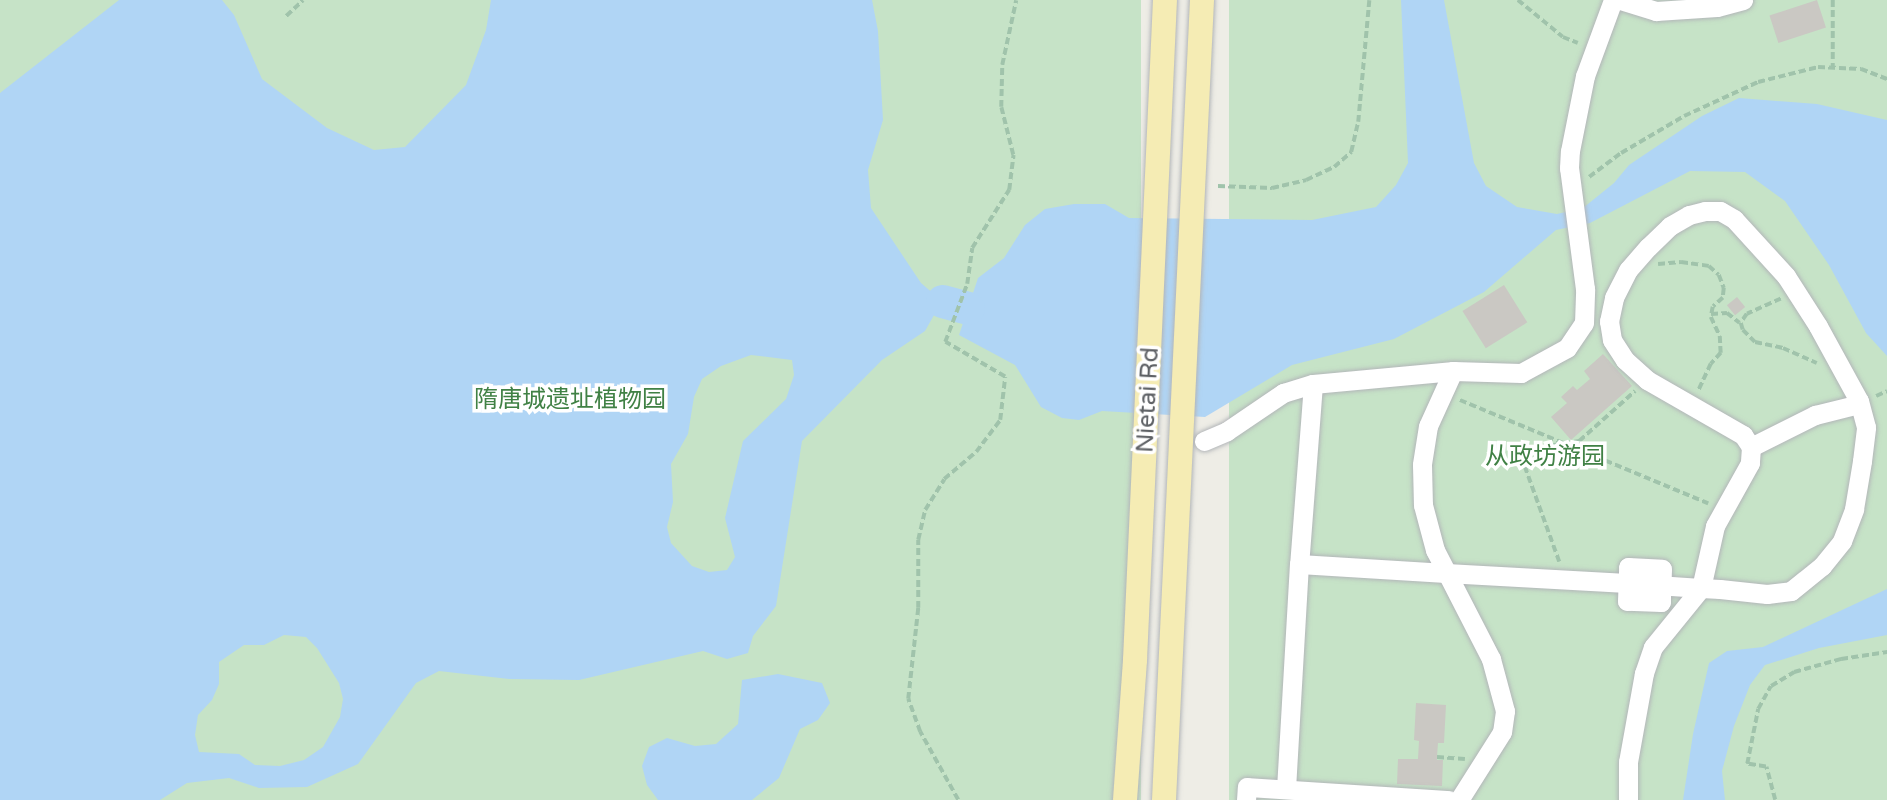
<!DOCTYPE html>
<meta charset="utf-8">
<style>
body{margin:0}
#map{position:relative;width:1887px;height:800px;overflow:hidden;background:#eeede6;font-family:"Varela Round","Noto Sans SC",sans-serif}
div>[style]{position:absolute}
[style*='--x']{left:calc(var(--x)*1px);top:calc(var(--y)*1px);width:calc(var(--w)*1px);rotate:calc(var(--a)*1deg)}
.green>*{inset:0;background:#c6e3c7;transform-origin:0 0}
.water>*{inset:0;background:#b0d5f5}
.river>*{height:33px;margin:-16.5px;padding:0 16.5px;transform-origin:16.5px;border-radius:16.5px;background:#b0d5f5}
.building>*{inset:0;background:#cac8c3;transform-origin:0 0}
.path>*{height:3.5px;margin-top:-1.75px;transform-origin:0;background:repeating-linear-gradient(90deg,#a0c3ab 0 7px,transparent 0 10.5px)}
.roads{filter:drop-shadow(0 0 2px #b3b6b9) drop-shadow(0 0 2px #b3b6b9)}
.minor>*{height:19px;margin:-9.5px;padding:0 9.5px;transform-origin:9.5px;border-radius:9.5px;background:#fff}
.major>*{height:24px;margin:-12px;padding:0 12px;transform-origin:12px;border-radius:12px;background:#f5ecb4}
span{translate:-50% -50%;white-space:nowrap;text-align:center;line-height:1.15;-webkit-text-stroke:7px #fff;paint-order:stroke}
.park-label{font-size:24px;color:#408145}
.street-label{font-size:24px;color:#5e6165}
</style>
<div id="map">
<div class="green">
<i style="left:0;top:0;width:1141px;height:800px"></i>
<i style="left:1229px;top:0;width:658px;height:801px"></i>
</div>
<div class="water">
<i style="clip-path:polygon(evenodd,119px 0,222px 0,234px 15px,262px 79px,327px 128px,374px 150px,405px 147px,466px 85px,486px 30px,491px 0,872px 0,878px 31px,883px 120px,868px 170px,871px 208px,921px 283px,942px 301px,925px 331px,882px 360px,802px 441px,776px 606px,753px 636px,748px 653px,727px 659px,703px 651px,579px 680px,509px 679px,439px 671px,416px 683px,358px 764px,307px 787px,259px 788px,229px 778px,187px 783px,160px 800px,0 800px,0 93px,119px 0,751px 355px,792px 360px,794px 375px,786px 399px,743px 441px,725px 518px,735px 557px,727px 570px,709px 572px,692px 566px,671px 543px,667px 527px,673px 502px,671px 464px,688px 434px,694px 397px,702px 379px,721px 366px,751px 355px,119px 0,284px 635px,306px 637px,317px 648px,339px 683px,343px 699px,340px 717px,323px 747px,304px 760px,280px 766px,255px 765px,239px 754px,199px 752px,195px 735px,198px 715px,212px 700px,219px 684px,219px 662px,244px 645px,264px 645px,284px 635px)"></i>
<i style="clip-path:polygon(1401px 0,1444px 0,1474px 163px,1486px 186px,1517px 207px,1557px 214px,1583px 208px,1614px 183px,1629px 165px,1702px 116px,1739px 98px,1817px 104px,1887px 120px,1887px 356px,1866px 333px,1829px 265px,1785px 201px,1745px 172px,1690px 171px,1590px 223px,1556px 230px,1484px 292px,1394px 339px,1292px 365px,1205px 417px,1102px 411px,1079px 420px,1062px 418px,1041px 407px,1015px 365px,959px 335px,978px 278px,1004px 258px,1025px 225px,1045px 209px,1074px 204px,1105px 204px,1129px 218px,1312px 220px,1376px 207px,1396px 185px,1408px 163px)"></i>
<i style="clip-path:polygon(1887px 589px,1887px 635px,1819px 648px,1765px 665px,1750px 685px,1734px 726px,1722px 771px,1725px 800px,1683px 800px,1693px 734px,1709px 663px,1727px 651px,1763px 647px)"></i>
<i style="clip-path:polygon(778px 674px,822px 683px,830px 703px,818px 720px,800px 729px,779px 778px,752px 800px,658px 800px,647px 785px,642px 766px,649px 747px,667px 738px,695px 746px,716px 744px,738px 724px,742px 680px)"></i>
</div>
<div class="river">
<i style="--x:942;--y:301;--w:27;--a:15"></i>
</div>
<div class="building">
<i style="left:1817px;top:0;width:29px;height:50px;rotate:72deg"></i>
<i style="left:1504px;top:285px;width:44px;height:49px;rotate:58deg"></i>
<i style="left:1737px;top:297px;width:13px;height:13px;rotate:51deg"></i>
<i style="clip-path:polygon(1603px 354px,1632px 386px,1571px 440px,1551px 417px,1567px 403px,1561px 397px,1573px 386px,1577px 390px,1590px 379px,1584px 371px)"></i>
<i style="clip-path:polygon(1416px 703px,1446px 705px,1444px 743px,1438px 743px,1437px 757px,1437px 760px,1443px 760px,1442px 786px,1397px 784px,1398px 759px,1418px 759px,1419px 741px,1414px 740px)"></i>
</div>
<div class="path">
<i style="--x:1518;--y:0;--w:58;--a:39.4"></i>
<i style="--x:1563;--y:37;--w:16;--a:22"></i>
<i style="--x:1833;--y:0;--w:68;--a:90"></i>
<i style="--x:286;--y:16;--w:23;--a:-43"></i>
<i style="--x:1589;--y:177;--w:40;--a:-37"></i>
<i style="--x:1621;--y:153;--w:73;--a:-30.4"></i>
<i style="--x:1684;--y:116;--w:81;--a:-24.7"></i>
<i style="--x:1758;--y:82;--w:62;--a:-14"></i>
<i style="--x:1818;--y:67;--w:43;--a:2.7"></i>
<i style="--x:1861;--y:69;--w:28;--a:21"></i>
<i style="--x:1218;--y:186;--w:54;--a:2.1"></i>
<i style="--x:1272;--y:188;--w:35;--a:-13"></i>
<i style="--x:1306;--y:180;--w:31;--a:-25"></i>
<i style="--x:1334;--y:167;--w:23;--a:-41"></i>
<i style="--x:1351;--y:152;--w:31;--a:-77"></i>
<i style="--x:1358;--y:122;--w:122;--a:-84.8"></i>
<i style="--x:1658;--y:264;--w:23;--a:-5"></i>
<i style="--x:1681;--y:262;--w:28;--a:8"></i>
<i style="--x:1709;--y:266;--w:13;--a:42"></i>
<i style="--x:1719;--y:275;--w:14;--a:69"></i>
<i style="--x:1724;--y:288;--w:10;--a:96"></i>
<i style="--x:1723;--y:298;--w:13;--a:138"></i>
<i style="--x:1713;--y:307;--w:10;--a:101"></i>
<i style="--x:1711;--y:317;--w:21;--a:65"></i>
<i style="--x:1720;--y:336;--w:17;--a:87"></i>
<i style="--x:1721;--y:353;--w:15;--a:132"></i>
<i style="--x:1711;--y:364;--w:29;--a:115"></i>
<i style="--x:1781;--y:299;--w:37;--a:156"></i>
<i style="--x:1747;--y:314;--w:11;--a:124"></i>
<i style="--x:1741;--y:323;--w:7;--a:74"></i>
<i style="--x:1743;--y:330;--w:17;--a:45"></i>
<i style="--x:1755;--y:342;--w:29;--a:12"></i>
<i style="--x:1783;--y:348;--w:37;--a:24"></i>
<i style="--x:1711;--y:314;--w:16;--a:-4"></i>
<i style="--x:1727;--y:313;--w:16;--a:38"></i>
<i style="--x:1876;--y:396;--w:12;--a:-24"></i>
<i style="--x:1460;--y:400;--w:269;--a:22.6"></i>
<i style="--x:1559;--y:562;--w:109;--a:-109.9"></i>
<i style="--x:1522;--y:460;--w:10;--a:-90"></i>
<i style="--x:1522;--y:450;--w:58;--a:-9"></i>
<i style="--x:1579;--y:441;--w:75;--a:-41.8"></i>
<i style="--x:1437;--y:757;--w:28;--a:4"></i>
<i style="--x:958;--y:800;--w:78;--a:-119.2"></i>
<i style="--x:920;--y:732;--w:35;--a:-110"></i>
<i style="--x:908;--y:699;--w:92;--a:-83.7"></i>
<i style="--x:918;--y:608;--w:68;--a:-90"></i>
<i style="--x:918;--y:540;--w:31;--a:-77"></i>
<i style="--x:925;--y:510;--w:36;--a:-58"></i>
<i style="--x:944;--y:479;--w:42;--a:-40.2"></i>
<i style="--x:976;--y:452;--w:40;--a:-53"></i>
<i style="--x:1000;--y:420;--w:43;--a:-83.4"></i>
<i style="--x:1005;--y:377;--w:69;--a:-149.7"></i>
<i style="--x:945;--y:342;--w:62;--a:-69.2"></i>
<i style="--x:967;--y:284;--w:36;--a:-82"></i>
<i style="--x:972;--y:248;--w:69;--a:-57.5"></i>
<i style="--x:1009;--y:190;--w:35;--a:-83"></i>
<i style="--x:1013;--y:155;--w:49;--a:-104"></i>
<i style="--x:1001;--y:107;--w:42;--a:-88.6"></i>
<i style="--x:1002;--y:65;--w:66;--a:-77.8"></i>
<i style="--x:1775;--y:800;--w:34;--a:-105"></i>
<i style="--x:1766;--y:767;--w:19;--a:-171"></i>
<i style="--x:1747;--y:764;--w:56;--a:-78.7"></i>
<i style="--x:1758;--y:709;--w:26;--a:-61"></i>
<i style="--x:1771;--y:686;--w:27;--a:-31"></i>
<i style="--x:1794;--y:672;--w:49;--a:-15.5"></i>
<i style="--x:1841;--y:659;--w:47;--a:-8.7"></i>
</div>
<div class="roads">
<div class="minor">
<i style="--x:1620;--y:0;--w:38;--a:17"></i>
<i style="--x:1656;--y:11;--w:61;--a:-3.8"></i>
<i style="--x:1717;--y:7;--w:27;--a:-15"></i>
<i style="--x:1453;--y:371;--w:60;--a:114.4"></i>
<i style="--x:1428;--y:426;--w:39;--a:99"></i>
<i style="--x:1422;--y:465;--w:40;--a:88.6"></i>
<i style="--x:1423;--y:505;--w:47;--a:75.1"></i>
<i style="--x:1435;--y:550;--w:123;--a:62.8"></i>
<i style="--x:1491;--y:659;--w:54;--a:74.9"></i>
<i style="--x:1505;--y:711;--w:21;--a:98"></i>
<i style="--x:1502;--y:732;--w:80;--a:122.3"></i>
<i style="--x:1313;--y:384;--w:141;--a:-5.3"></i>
<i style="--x:1453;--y:371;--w:68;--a:1.7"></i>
<i style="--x:1521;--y:373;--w:52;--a:-28.5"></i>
<i style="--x:1567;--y:348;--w:30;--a:-56"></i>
<i style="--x:1584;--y:323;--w:34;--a:-88"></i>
<i style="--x:1585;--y:289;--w:122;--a:-97.5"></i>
<i style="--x:1569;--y:168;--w:17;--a:-87"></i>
<i style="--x:1570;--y:151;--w:76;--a:-78.7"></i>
<i style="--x:1585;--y:76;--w:81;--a:-69.8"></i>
<i style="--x:1204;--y:441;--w:25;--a:-23"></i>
<i style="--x:1227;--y:431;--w:68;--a:-34.2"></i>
<i style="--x:1283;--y:393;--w:31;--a:-17"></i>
<i style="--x:1313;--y:384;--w:181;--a:94.4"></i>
<i style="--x:1751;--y:447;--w:72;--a:-26.6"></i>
<i style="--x:1815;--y:415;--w:45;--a:-14"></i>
<i style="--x:1628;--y:567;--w:34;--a:3"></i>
<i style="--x:1662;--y:569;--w:33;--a:92"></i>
<i style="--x:1661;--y:602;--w:34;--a:-178"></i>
<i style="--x:1627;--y:601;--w:34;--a:-88"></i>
<i style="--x:1286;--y:789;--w:225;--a:-86.7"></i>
<i style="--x:1299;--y:564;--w:147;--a:3.5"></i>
<i style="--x:1446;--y:573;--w:181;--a:3.2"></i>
<i style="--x:1627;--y:583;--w:74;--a:3.9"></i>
<i style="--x:1701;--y:588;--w:19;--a:3"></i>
<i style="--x:1720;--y:589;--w:47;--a:6.1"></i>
<i style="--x:1767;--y:594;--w:24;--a:-7"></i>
<i style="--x:1791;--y:591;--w:40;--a:-39"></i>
<i style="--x:1822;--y:566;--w:32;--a:-51"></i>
<i style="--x:1842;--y:541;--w:34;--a:-69"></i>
<i style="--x:1854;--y:509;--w:49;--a:-80.5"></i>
<i style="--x:1862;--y:461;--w:34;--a:-83"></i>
<i style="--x:1866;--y:427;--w:27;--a:-105"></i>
<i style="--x:1859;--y:401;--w:85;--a:-118.7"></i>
<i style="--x:1818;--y:326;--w:59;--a:-122.6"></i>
<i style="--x:1786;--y:276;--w:77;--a:-132.4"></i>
<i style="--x:1734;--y:219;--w:16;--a:-150"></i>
<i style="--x:1720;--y:211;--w:15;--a:180"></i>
<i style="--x:1705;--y:211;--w:16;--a:166"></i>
<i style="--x:1689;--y:215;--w:22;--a:150"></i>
<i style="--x:1670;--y:226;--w:30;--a:136"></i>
<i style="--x:1648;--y:247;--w:30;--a:131"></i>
<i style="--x:1628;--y:270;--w:31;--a:117"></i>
<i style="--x:1614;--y:298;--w:24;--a:102"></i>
<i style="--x:1609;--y:321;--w:19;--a:81"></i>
<i style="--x:1612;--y:340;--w:24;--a:57"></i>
<i style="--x:1625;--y:360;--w:30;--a:42"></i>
<i style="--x:1647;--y:380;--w:111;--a:29.8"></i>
<i style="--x:1743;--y:435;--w:14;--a:56"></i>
<i style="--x:1751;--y:447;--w:16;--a:94"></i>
<i style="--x:1750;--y:463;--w:72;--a:119.1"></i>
<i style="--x:1715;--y:526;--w:64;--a:102.7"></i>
<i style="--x:1701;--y:588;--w:76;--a:129.1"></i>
<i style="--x:1653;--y:647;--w:28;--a:109"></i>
<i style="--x:1644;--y:673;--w:90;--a:100.2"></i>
<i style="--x:1628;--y:762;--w:38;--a:90"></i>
<i style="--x:1246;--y:800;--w:13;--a:-86"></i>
<i style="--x:1247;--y:787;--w:202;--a:3.7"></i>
</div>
<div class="major">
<i style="--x:1125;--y:800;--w:140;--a:-85.9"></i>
<i style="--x:1135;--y:660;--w:661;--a:-87.4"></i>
<i style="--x:1164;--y:800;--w:801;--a:-87.28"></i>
</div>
</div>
<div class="park-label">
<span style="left:570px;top:400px">隋唐城遗址植物园</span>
<span style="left:1545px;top:457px">从政坊游园</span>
</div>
<div class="street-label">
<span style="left:1148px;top:400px;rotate:-87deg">Nietai Rd</span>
</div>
</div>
